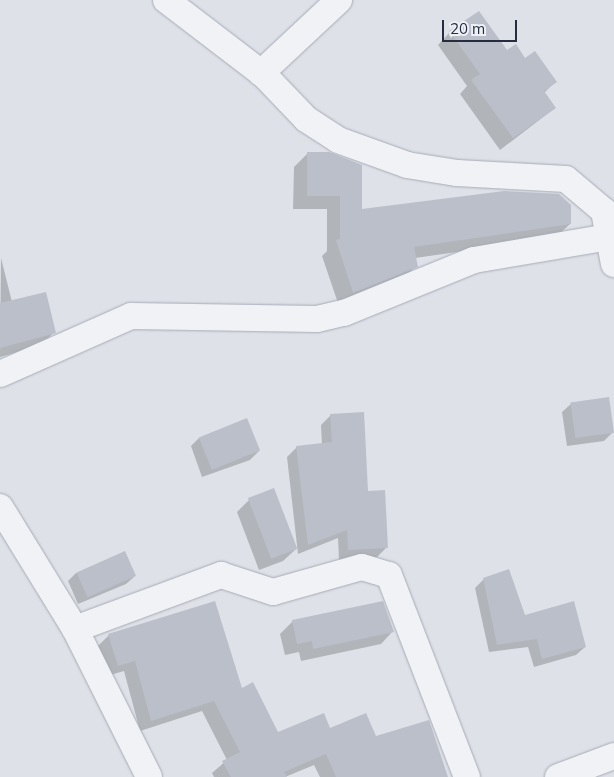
<!DOCTYPE html>
<style>
body{margin:0}
#map{position:relative;width:614px;height:777px;overflow:hidden;background:#dee1e8;font-family:Mulish,sans-serif}
div>[style]{position:absolute}
[style*='--x']{left:calc(var(--x)*1px);top:calc(var(--y)*1px);width:calc(var(--w)*1px);rotate:calc(var(--a)*1deg)}
.shadow>*{inset:0;background:#0003}
.building>*{inset:0;background:#bbbfca;transform-origin:0 0}
.roads{filter:drop-shadow(0 0 1px #a7abb5) drop-shadow(0 0 1px #a7abb5)}
.street>*{height:26px;margin:-13px;padding:0 13px;transform-origin:13px;border-radius:13px;background:#f1f2f6}
span{translate:-50% -50%;white-space:nowrap;text-align:center;line-height:1.15;-webkit-text-stroke:5px #edf0f5;paint-order:stroke}
.scale{position:absolute;left:442px;top:20px;width:75px;height:22px;box-sizing:border-box;border:2px solid #272d3e;border-top:0;padding-left:6px;font-size:15px;line-height:18px;white-space:nowrap;color:#272d3e;-webkit-text-stroke:4px #edf0f5;paint-order:stroke}
</style>
<div id="map">
<div class="shadow">
<i style="clip-path:polygon(450px 32px,525px 59px,555px 82px,544px 93px,555px 108px,500px 150px,460px 94px,467px 86px,438px 45px)"></i>
<i style="clip-path:polygon(308px 153px,361px 211px,570px 224px,555px 238px,415px 258px,416px 266px,402px 280px,339px 306px,322px 256px,327px 251px,327px 209px,293px 209px,294px 167px)"></i>
<i style="clip-path:polygon(1px 258px,12px 302px,54px 332px,42px 345px,0 357px)"></i>
<i style="clip-path:polygon(571px 404px,612px 433px,604px 441px,567px 446px,562px 412px)"></i>
<i style="clip-path:polygon(331px 415px,386px 548px,377px 557px,339px 560px,338px 538px,298px 554px,287px 457px,297px 447px,322px 445px,321px 425px)"></i>
<i style="clip-path:polygon(199px 438px,259px 451px,250px 460px,202px 477px,191px 446px)"></i>
<i style="clip-path:polygon(249px 500px,296px 549px,283px 561px,259px 570px,237px 512px)"></i>
<i style="clip-path:polygon(76px 573px,135px 576px,126px 584px,78px 604px,68px 581px)"></i>
<i style="clip-path:polygon(484px 579px,524px 616px,585px 647px,576px 655px,534px 667px,528px 647px,489px 652px,475px 588px)"></i>
<i style="clip-path:polygon(293px 621px,393px 631px,381px 644px,301px 661px,299px 652px,285px 655px,280px 634px)"></i>
<i style="clip-path:polygon(109px 635px,241px 690px,278px 734px,330px 730px,375px 737px,447px 777px,320px 777px,314px 765px,285px 777px,214px 777px,212px 773px,227px 760px,202px 711px,140px 731px,124px 671px,107px 676px,98px 646px)"></i>
</div>
<div class="building">
<i style="clip-path:polygon(479px 11px,507px 50px,516px 44px,525px 58px,535px 51px,557px 82px,544px 91px,556px 108px,513px 138px,471px 80px,480px 74px,449px 31px)"></i>
<i style="clip-path:polygon(307px 152px,329px 152px,362px 165px,362px 209px,504px 191px,559px 194px,571px 205px,571px 224px,414px 247px,418px 267px,353px 293px,336px 240px,340px 239px,340px 196px,307px 196px)"></i>
<i style="clip-path:polygon(46px 292px,56px 333px,0 348px,0 303px)"></i>
<i style="left:609px;top:397px;width:36px;height:39px;rotate:82deg"></i>
<i style="clip-path:polygon(364px 412px,368px 491px,385px 490px,388px 548px,348px 550px,347px 530px,308px 545px,296px 446px,332px 442px,330px 414px)"></i>
<i style="left:247px;top:418px;width:35px;height:52px;rotate:68deg"></i>
<i style="left:274px;top:488px;width:65px;height:28px;rotate:69deg"></i>
<i style="left:125px;top:551px;width:27px;height:53px;rotate:66deg"></i>
<i style="clip-path:polygon(509px 569px,525px 615px,574px 601px,586px 647px,542px 659px,537px 639px,497px 645px,483px 578px)"></i>
<i style="clip-path:polygon(215px 601px,242px 688px,253px 682px,278px 732px,324px 713px,330px 728px,366px 713px,376px 736px,429px 720px,448px 777px,336px 777px,326px 754px,284px 772px,287px 777px,231px 777px,222px 761px,240px 752px,214px 701px,151px 721px,135px 661px,118px 666px,108px 634px)"></i>
<i style="clip-path:polygon(383px 601px,394px 632px,313px 649px,312px 641px,297px 644px,292px 620px)"></i>
</div>
<div class="roads">
<div class="street">
<i style="--x:166;--y:0;--w:123;--a:37.4"></i>
<i style="--x:264;--y:75;--w:61;--a:46.3"></i>
<i style="--x:306;--y:119;--w:38;--a:33"></i>
<i style="--x:338;--y:140;--w:73;--a:19.9"></i>
<i style="--x:407;--y:165;--w:51;--a:9.1"></i>
<i style="--x:457;--y:173;--w:109;--a:3.2"></i>
<i style="--x:566;--y:179;--w:50;--a:40.1"></i>
<i style="--x:604;--y:211;--w:54;--a:79.3"></i>
<i style="--x:261;--y:73;--w:107;--a:-43.1"></i>
<i style="--x:0;--y:374;--w:143;--a:-23.9"></i>
<i style="--x:131;--y:316;--w:186;--a:0.9"></i>
<i style="--x:317;--y:319;--w:28;--a:-13"></i>
<i style="--x:344;--y:313;--w:140;--a:-22.2"></i>
<i style="--x:474;--y:260;--w:142;--a:-9.7"></i>
<i style="--x:0;--y:507;--w:143;--a:58.4"></i>
<i style="--x:75;--y:629;--w:165;--a:63.4"></i>
<i style="--x:75;--y:629;--w:156;--a:-20.3"></i>
<i style="--x:221;--y:575;--w:55;--a:18.1"></i>
<i style="--x:273;--y:592;--w:92;--a:-15.7"></i>
<i style="--x:362;--y:567;--w:28;--a:17"></i>
<i style="--x:389;--y:575;--w:217;--a:68.9"></i>
<i style="--x:558;--y:777;--w:60;--a:-20.6"></i>
</div>
</div>
<div class="scale">20 m</div>
</div>
